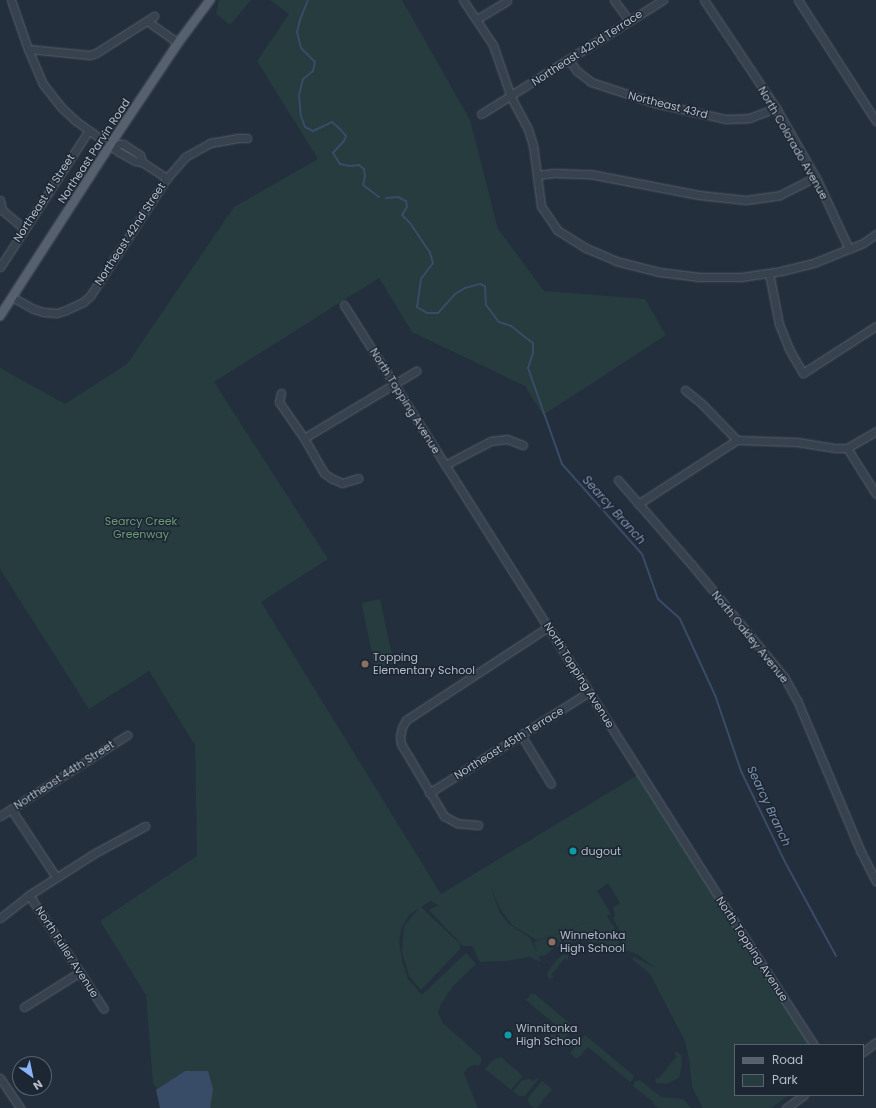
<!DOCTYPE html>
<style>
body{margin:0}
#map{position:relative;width:876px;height:1108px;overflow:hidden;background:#242f3e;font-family:Poppins,sans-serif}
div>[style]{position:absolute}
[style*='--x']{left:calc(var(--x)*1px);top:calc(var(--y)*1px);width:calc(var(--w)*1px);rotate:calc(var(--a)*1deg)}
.green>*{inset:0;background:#263c3f;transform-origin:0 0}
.water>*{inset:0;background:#394c67}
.stream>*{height:2px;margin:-1px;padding:0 1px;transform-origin:1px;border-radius:1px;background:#394c67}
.roads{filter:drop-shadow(0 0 1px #565f6c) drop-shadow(0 0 1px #565f6c)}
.minor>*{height:7px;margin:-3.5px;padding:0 3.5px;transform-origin:3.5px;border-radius:3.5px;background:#38414e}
.major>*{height:8px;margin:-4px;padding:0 4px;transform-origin:4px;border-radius:4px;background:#56606e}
.dots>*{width:11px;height:11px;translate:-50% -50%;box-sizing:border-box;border:2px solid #1d2633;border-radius:50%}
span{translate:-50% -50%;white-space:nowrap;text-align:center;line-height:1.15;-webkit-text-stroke:3px #1d2633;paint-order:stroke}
.street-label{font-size:11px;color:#b4bcc9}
.park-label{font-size:11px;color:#6b9a76}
.poi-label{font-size:11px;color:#b4bcc9}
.left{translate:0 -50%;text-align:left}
.water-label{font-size:12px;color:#7c92b1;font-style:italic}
.legend{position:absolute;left:734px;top:1044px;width:130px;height:52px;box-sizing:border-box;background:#1d2633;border:1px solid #59626f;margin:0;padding:5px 7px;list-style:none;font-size:12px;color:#b4bcc9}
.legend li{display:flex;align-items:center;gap:8px;height:20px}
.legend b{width:20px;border:1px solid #59626f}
.north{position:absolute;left:12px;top:1056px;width:40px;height:40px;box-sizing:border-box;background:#1d2633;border:1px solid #59626f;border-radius:50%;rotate:147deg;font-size:11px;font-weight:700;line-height:16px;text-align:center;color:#b4bcc9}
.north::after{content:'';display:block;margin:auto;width:14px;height:18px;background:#8ab4f8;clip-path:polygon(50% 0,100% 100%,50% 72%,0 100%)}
</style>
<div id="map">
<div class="green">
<i style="clip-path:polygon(219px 0,251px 0,230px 25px,216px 14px)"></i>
<i style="clip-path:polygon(evenodd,270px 0,402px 0,470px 120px,498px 229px,544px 291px,645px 299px,666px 335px,543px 415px,525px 386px,412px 332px,379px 278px,214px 382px,328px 559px,261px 602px,441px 894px,638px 775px,810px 1045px,735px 1045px,735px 1095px,789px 1095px,771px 1108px,703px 1108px,692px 1087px,689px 1059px,685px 1041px,650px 974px,632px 959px,634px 957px,656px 968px,637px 954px,621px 949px,623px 937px,613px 918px,615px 915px,613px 908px,620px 903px,608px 883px,597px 891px,611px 914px,607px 916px,621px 938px,617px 948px,604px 943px,580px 941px,564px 943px,554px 948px,546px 955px,538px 956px,541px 962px,530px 957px,506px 961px,480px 962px,472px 946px,463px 946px,429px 910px,438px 905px,430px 901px,421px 907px,460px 944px,460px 949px,421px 990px,409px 976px,402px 952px,404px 926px,419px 908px,409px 915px,402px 927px,399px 941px,402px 960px,408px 979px,422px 995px,466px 953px,476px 964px,453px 986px,441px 1004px,438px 1013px,443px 1023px,481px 1057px,481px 1062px,479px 1066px,474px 1065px,469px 1067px,464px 1073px,478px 1108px,170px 1108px,153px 1083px,146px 995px,100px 921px,197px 856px,195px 745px,149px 671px,89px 709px,0 569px,0 368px,65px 404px,127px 364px,234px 207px,318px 159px,257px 61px,289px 14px,270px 0,490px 886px,499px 907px,512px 925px,535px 939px,538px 940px,603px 917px,534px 942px,537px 953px,530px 938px,509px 924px,500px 913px,490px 886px)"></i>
<i style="left:380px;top:599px;width:66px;height:19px;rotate:78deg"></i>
<i style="clip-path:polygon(565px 954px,568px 955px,568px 960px,565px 958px,551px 975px,554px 977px,549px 979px,547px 974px,551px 967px,557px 959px)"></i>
<i style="clip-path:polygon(531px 994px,535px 994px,575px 1028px,559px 1044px,550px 1036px,552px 1034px,557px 1036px,559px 1033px,557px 1029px,558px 1027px,526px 1000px)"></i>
<i style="clip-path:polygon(585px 1035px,633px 1075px,633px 1079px,630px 1082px,588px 1047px,577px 1059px,570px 1053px)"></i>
<i style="clip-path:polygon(677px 1052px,681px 1055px,682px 1064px,679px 1078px,666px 1084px,656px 1083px,655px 1077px,658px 1079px,677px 1056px,674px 1053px)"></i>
<i style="clip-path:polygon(501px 1057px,523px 1076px,511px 1090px,485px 1069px,493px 1060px)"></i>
<i style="clip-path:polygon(539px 1078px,525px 1096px,519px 1096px,513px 1091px,522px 1080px,530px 1079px,532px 1081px)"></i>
<i style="clip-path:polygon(640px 1080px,661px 1097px,683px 1099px,691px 1108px,658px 1108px,652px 1103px,653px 1102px,633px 1086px,635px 1081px)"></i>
<i style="clip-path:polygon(542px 1081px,552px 1089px,537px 1108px,534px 1108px,529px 1104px,528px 1098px)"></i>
</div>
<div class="water">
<i style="clip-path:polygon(185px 1071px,208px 1071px,213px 1089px,210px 1108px,160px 1108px,156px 1090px)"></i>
</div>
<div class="stream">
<i style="--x:308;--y:0;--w:22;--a:112"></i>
<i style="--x:300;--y:20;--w:12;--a:104"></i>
<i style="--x:297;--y:32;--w:16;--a:76"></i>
<i style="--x:301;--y:48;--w:20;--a:45"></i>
<i style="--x:315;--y:62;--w:9;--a:103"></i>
<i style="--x:313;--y:71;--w:13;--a:141"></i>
<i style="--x:303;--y:79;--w:16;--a:104"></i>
<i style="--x:299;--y:95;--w:21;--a:85"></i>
<i style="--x:301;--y:116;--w:12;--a:70"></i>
<i style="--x:305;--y:127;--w:9;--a:27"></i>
<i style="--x:313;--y:131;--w:21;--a:-25"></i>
<i style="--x:332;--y:122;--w:11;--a:41"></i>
<i style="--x:340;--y:129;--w:9;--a:49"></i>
<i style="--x:346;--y:136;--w:5;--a:112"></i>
<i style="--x:344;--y:141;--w:16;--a:133"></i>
<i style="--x:333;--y:153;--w:13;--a:58"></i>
<i style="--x:340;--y:164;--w:10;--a:11"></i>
<i style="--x:350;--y:166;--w:9;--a:-6"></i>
<i style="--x:359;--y:165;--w:6;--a:39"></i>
<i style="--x:364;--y:169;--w:7;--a:82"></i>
<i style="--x:365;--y:176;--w:9;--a:103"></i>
<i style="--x:363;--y:185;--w:20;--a:37"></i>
<i style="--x:386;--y:198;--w:12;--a:-5"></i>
<i style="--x:398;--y:197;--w:9;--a:27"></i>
<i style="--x:406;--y:201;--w:6;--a:81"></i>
<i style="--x:407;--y:207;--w:9;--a:122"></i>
<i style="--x:402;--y:215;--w:11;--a:45"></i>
<i style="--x:410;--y:223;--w:36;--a:56"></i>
<i style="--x:430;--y:253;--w:10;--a:73"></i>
<i style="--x:433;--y:263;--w:20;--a:127"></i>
<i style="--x:421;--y:279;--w:28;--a:98"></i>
<i style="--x:417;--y:307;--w:12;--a:31"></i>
<i style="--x:427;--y:313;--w:11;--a:0"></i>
<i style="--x:438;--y:313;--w:25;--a:-48"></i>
<i style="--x:455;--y:294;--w:12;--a:-31"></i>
<i style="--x:465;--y:288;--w:16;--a:-15"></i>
<i style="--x:480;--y:284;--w:5;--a:22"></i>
<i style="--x:485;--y:286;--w:19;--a:87"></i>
<i style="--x:486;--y:305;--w:21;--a:53"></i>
<i style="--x:499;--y:322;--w:13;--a:18"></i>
<i style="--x:511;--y:326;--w:28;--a:38"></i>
<i style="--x:533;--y:343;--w:10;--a:90"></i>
<i style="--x:533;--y:353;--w:16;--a:108"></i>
<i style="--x:528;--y:368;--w:102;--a:70.5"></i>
<i style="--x:562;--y:464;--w:120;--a:48.4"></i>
<i style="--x:642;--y:554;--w:48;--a:70.4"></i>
<i style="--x:658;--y:599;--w:30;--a:42"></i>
<i style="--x:680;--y:619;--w:84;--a:65.3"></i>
<i style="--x:715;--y:695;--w:80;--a:71.1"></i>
<i style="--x:741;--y:771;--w:101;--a:64.2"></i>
<i style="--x:785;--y:862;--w:107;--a:61.5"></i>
</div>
<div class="roads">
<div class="minor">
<i style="--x:11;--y:0;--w:52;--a:70.9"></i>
<i style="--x:28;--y:49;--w:38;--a:67"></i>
<i style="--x:43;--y:84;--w:31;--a:52"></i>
<i style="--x:62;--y:108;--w:19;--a:43"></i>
<i style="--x:76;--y:121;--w:53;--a:35.8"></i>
<i style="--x:119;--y:152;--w:18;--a:29"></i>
<i style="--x:135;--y:161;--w:7;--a:8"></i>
<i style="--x:142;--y:162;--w:30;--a:33"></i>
<i style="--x:463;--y:0;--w:54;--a:56.3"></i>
<i style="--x:493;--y:45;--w:55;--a:70.9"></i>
<i style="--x:511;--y:97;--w:36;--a:62"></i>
<i style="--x:528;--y:129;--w:17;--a:73"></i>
<i style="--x:533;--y:145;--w:62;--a:82.5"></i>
<i style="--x:541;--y:206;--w:29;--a:56"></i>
<i style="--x:557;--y:230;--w:34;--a:32"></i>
<i style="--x:586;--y:248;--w:33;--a:23"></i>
<i style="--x:616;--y:261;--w:44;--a:14.3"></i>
<i style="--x:659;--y:272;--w:39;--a:7"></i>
<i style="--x:698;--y:277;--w:43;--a:0"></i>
<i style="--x:741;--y:277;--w:40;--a:-8.5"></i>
<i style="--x:781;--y:271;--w:36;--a:-14"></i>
<i style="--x:816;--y:262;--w:51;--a:-22"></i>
<i style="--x:863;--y:243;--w:16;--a:-35"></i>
<i style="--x:614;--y:0;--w:26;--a:54"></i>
<i style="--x:704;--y:0;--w:130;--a:56.3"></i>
<i style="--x:776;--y:108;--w:83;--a:60.3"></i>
<i style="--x:817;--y:180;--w:76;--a:65.1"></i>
<i style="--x:798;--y:0;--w:144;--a:57.2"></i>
<i style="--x:477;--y:19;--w:35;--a:-31"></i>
<i style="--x:147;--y:21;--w:38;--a:35"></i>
<i style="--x:28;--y:49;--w:62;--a:5.5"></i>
<i style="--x:90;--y:55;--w:6;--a:-18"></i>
<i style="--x:96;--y:53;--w:69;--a:-32.5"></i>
<i style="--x:569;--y:60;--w:14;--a:54"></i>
<i style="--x:577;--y:71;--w:18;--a:38"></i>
<i style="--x:591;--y:82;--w:67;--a:18.2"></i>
<i style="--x:655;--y:103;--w:73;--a:12.7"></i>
<i style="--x:726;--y:119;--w:23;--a:-2"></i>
<i style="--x:749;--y:118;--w:29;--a:-20"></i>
<i style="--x:481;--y:114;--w:215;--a:-32.1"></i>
<i style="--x:110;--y:145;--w:13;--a:-4"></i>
<i style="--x:123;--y:144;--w:20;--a:33"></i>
<i style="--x:140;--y:155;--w:7;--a:74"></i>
<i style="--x:537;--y:175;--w:17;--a:-7"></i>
<i style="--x:554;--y:173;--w:36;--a:2"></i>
<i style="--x:590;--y:174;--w:111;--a:10.9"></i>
<i style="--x:699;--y:195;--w:47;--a:6.1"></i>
<i style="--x:746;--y:200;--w:34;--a:-8"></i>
<i style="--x:780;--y:195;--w:39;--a:-27"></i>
<i style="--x:0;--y:200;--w:10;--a:79"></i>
<i style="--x:2;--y:210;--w:30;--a:40"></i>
<i style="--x:0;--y:267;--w:163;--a:-57"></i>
<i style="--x:769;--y:273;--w:52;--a:78.9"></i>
<i style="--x:779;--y:324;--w:27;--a:68"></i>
<i style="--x:789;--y:349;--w:28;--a:60"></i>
<i style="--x:803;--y:373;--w:87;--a:-32.8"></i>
<i style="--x:12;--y:297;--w:25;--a:29"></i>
<i style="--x:34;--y:309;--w:9;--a:18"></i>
<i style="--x:43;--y:312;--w:14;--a:4"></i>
<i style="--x:57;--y:313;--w:9;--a:-18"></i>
<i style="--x:66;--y:310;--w:19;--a:-25"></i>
<i style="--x:83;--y:302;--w:9;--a:-41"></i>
<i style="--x:90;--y:296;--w:141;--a:-56.9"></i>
<i style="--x:167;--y:178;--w:28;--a:-49"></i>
<i style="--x:185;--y:157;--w:29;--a:-29"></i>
<i style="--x:210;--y:143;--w:27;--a:-10"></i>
<i style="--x:237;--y:138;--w:10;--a:0"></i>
<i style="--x:344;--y:305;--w:752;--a:57.66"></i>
<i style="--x:746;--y:940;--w:125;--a:57.1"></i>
<i style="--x:685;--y:390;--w:22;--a:39"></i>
<i style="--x:702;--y:404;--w:50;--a:45.8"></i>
<i style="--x:737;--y:440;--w:60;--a:1.9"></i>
<i style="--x:797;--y:442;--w:39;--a:9"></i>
<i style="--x:836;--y:448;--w:11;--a:0"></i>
<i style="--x:847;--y:448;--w:34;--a:-30"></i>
<i style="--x:281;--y:393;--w:9;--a:103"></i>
<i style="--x:279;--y:402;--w:44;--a:55.2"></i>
<i style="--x:304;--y:438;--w:40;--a:60.3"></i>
<i style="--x:324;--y:473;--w:9;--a:36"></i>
<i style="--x:331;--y:478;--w:12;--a:24"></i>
<i style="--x:342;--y:483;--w:17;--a:-17"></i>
<i style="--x:304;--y:438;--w:131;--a:-30.9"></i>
<i style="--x:847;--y:448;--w:54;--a:57.8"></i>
<i style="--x:445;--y:465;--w:52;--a:-27.6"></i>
<i style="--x:491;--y:441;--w:16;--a:-7"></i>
<i style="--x:507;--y:439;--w:17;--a:21"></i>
<i style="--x:618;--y:480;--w:113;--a:49"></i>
<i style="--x:692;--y:565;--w:145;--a:50.6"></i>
<i style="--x:784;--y:677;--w:26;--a:61"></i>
<i style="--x:797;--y:700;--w:165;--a:67.2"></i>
<i style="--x:861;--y:852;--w:33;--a:63"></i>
<i style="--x:638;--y:504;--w:118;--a:-32.9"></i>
<i style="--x:521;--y:735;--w:57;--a:58.5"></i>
<i style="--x:429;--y:793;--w:189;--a:-32.3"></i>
<i style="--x:11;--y:809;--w:82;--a:56.5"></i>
<i style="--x:0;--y:816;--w:151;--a:-32.5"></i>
<i style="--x:478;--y:825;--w:21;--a:-175"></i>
<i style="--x:457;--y:823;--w:15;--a:-152"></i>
<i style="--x:444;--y:816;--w:84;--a:-120.8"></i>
<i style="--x:401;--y:744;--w:8;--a:-97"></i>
<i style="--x:400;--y:736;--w:9;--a:-77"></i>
<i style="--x:402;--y:727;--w:8;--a:-60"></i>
<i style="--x:406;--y:720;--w:170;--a:-33.2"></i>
<i style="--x:29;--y:895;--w:136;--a:56.7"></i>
<i style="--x:0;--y:918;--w:37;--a:-38"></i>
<i style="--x:29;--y:895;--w:78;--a:-32.5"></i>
<i style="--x:95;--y:853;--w:57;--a:-28.4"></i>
<i style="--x:24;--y:1007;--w:66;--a:-32"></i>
<i style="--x:863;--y:1052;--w:16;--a:-38"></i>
<i style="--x:0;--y:1078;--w:36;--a:56"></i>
<i style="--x:786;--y:1108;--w:22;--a:-36"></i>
</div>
<div class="major">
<i style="--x:0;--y:316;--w:203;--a:-57.2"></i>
<i style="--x:110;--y:145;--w:123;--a:-56.3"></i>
<i style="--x:178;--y:43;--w:54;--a:-53.3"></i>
</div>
</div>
<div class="dots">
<i style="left:365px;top:664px;background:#8d6e63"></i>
<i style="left:573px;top:851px;background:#0f9aa8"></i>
<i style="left:552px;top:942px;background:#8d6e63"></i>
<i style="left:508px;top:1035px;background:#0f9aa8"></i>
</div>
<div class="street-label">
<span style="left:587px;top:48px;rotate:-33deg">Northeast 42nd Terrace</span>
<span style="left:668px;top:105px;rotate:14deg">Northeast 43rd</span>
<span style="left:793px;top:143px;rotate:60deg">North Colorado Avenue</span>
<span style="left:94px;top:151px;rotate:-57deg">Northeast Parvin Road</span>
<span style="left:44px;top:198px;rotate:-57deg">Northeast 41 Street</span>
<span style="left:130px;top:234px;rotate:-57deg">Northeast 42nd Street</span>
<span style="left:405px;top:401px;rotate:58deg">North Topping Avenue</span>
<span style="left:750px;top:637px;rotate:51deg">North Oakley Avenue</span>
<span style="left:579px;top:675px;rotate:58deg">North Topping Avenue</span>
<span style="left:509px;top:743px;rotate:-32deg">Northeast 45th Terrace</span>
<span style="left:64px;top:775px;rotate:-33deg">Northeast 44th Street</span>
<span style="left:752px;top:949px;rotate:57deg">North Topping Avenue</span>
<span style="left:67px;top:952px;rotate:57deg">North Fuller Avenue</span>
</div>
<div class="park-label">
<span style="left:141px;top:528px">Searcy Creek<br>Greenway</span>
</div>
<div class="poi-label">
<span class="left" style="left:373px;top:664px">Topping<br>Elementary School</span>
<span class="left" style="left:581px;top:851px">dugout</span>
<span class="left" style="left:560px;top:942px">Winnetonka<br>High School</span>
<span class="left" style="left:516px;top:1035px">Winnitonka<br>High School</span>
</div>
<div class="water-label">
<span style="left:614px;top:510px;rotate:48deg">Searcy Branch</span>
<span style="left:769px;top:806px;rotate:65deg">Searcy Branch</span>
</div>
<ul class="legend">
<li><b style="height:5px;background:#56606e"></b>Road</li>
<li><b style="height:11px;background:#263c3f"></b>Park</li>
</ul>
<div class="north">N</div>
</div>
